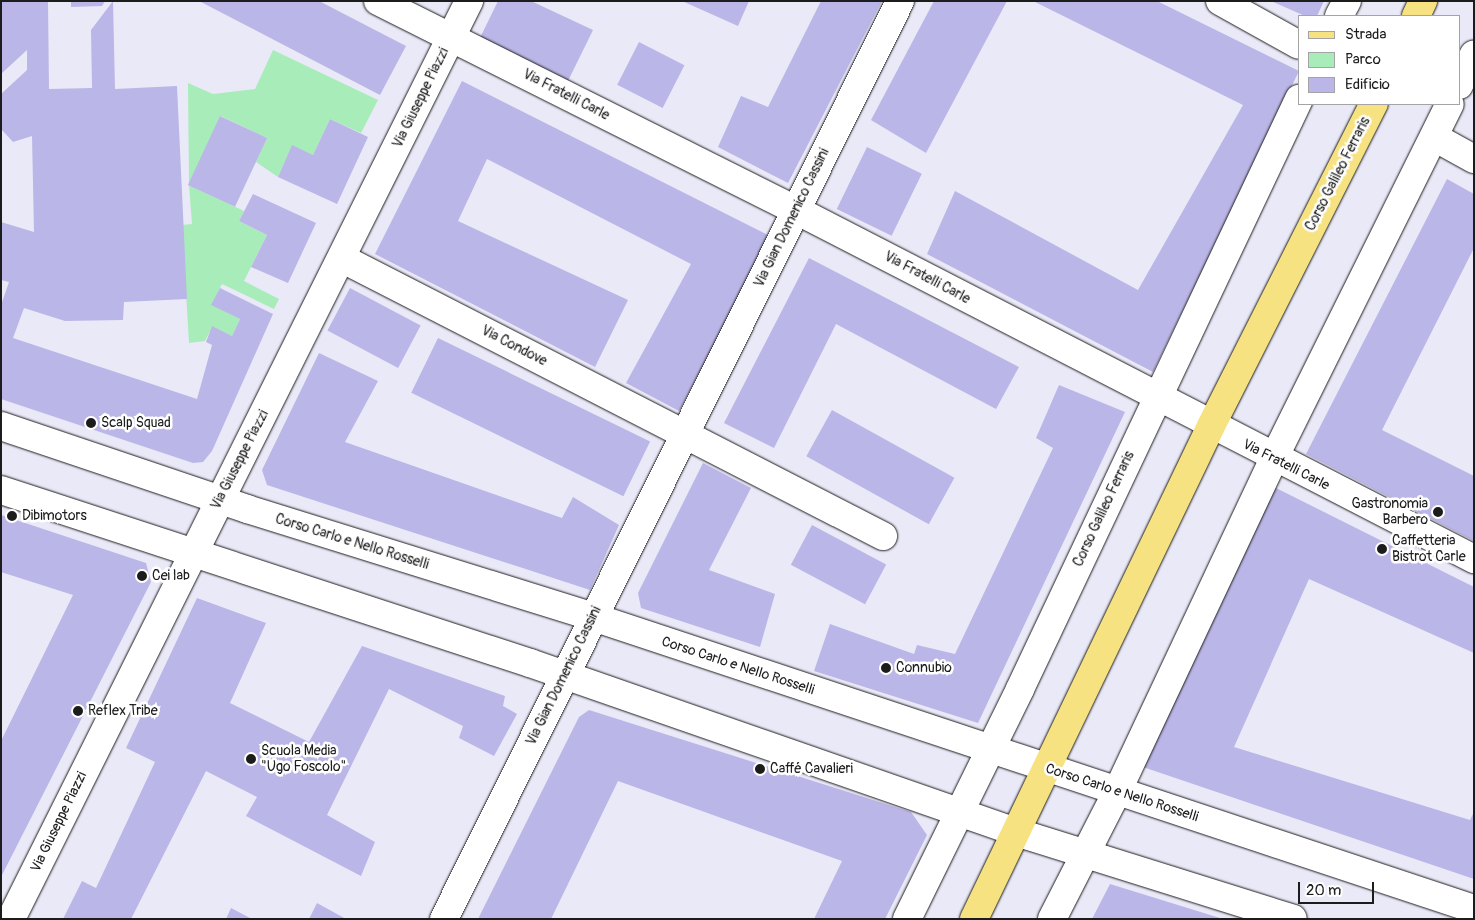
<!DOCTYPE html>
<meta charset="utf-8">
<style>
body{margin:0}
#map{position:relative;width:1475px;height:920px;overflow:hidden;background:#eae9f8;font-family:Pangolin,sans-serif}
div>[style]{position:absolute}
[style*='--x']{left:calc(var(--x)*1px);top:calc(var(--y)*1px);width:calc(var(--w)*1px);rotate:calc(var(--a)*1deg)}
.green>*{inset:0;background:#a8edb9}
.building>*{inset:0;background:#bab6e7;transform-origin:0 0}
.roads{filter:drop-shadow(0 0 1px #1c1c1c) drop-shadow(0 0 1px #1c1c1c)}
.minor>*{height:28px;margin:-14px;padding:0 14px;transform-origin:14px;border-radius:14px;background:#fff}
.major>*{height:28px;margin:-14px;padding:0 14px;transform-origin:14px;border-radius:14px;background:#f7e281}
.dots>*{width:14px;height:14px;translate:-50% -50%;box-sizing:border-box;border:2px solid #fff;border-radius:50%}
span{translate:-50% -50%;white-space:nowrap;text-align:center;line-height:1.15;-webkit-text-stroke:5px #fff;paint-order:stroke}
.street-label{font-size:14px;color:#1c1c1c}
.poi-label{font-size:14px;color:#1c1c1c}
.left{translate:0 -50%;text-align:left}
.right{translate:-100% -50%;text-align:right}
.frame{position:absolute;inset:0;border:2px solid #1c1c1c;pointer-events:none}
.legend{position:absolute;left:1298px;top:15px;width:162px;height:90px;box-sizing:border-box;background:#fff;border:1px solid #a4a4a4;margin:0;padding:6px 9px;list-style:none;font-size:15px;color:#1c1c1c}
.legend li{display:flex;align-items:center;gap:10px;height:25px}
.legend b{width:25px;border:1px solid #a4a4a4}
.scale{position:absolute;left:1298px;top:882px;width:76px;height:22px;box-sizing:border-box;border:2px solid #1c1c1c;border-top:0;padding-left:6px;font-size:15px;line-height:18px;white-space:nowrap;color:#1c1c1c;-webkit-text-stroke:4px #fff;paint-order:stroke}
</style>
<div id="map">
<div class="green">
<i style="clip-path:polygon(273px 50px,378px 100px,361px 133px,330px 119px,313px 155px,292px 146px,278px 177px,256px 162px,267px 138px,221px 116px,189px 185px,244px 211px,239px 221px,267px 235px,244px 281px,279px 299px,274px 309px,222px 284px,212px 305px,240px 319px,232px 336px,212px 327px,205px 341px,189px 343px,182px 225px,192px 224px,189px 185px,188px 83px,213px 94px,255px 89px)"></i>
</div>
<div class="building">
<i style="clip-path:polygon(1px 1px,48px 1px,49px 89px,92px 88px,91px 30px,113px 1px,115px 89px,177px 86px,187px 299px,124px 302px,123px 320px,65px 321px,24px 308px,13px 338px,197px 399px,212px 345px,206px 342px,212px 326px,232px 336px,240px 319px,211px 305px,220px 288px,273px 314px,212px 451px,203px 462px,193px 463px,1px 399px,1px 305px,9px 282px,1px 280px,1px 222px,34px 232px,32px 136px,13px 142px,1px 129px,1px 94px,27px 70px,27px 50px,1px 74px)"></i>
<i style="clip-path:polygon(71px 1px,105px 1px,102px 6px,71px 7px)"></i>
<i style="clip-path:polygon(199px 1px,319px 1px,406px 46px,380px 95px)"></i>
<i style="clip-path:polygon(498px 1px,531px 1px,593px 30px,567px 83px,478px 42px)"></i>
<i style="clip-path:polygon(682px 1px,749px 1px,738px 26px)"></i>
<i style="clip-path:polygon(821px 1px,882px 1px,788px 183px,718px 147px,741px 96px,768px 107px)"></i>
<i style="clip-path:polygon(934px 1px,1007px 1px,926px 153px,871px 120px)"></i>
<i style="clip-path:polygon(1033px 1px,1157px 1px,1299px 71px,1153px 372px,927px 254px,955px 191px,1138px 290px,1243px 105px)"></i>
<i style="clip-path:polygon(1271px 1px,1324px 1px,1317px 16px,1305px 16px)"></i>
<i style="left:639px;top:42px;width:51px;height:48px;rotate:27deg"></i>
<i style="clip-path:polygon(462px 81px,772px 237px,679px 411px,626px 383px,691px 264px,487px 159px,458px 221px,628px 300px,595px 367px,375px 254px)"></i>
<i style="left:220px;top:116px;width:52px;height:76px;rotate:25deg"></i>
<i style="clip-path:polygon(330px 119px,368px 137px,337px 204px,278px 177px,292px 145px,313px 155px)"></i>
<i style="left:867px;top:147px;width:61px;height:69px;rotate:26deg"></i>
<i style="clip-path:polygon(1447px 179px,1474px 194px,1474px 248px,1382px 430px,1474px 476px,1474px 541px,1306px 454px)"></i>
<i style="clip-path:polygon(253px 194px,316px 223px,288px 283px,251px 267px,267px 235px,239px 221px)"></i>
<i style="clip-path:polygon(809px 258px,1019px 367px,996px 409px,836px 324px,774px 448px,724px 423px)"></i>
<i style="left:350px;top:288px;width:80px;height:48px;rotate:28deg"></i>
<i style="left:438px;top:338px;width:236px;height:61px;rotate:26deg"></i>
<i style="clip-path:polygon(319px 353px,378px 381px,345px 442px,562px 518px,573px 497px,619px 525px,590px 590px,267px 485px,262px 470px)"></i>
<i style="clip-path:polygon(1059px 385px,1125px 412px,978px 723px,814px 671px,830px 624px,914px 654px,917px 645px,955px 654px,1053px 448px,1036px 438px)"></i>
<i style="left:832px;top:410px;width:140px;height:53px;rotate:29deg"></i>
<i style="clip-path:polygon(703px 463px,751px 488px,709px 570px,775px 594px,760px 647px,641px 608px,638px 593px)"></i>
<i style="clip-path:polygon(1274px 487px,1474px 587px,1474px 653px,1309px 579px,1234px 747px,1470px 820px,1474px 812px,1474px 879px,1140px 766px)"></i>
<i style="clip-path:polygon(1px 515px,146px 563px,151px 582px,1px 877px,1px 741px,73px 595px,1px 572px)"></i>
<i style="left:812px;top:525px;width:84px;height:45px;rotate:28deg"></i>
<i style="clip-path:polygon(197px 598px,266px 623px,230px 703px,309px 742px,362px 646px,505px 696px,503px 706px,517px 714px,494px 756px,459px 738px,463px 726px,389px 689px,327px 815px,375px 842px,361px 876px,246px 816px,257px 797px,206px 771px,131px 919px,63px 919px,82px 881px,96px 888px,155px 762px,126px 748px)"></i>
<i style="clip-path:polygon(589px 710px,911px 812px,927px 835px,885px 919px,814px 919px,842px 861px,618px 781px,551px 919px,478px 919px,579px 717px)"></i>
<i style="clip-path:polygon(1110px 884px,1220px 918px,1220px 919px,1092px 919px)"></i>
<i style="clip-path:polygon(317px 903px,346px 919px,309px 919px)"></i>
<i style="clip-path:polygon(231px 908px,252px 919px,226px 919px)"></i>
</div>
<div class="roads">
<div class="minor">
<i style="--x:378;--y:1;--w:467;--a:26.6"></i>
<i style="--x:796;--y:210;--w:763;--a:27.24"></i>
<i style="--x:1220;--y:1;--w:90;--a:29.1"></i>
<i style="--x:1339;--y:16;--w:17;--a:-62"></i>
<i style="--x:1459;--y:85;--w:34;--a:-64"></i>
<i style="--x:1434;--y:137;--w:46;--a:28.8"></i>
<i style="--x:343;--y:259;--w:607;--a:27.16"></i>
<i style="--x:1;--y:426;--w:260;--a:18.6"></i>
<i style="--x:247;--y:509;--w:362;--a:17.3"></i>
<i style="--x:593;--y:617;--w:928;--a:18.34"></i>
<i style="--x:1;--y:490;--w:557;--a:18.11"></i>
<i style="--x:530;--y:663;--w:515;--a:19.17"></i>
<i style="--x:1016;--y:832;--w:290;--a:17.4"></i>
<i style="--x:11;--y:919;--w:1026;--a:-63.48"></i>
<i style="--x:444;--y:919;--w:1025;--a:-63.58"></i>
<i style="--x:907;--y:919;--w:256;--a:-63.8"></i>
<i style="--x:1020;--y:689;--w:653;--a:-64.69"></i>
<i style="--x:1052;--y:919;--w:143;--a:-62.9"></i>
<i style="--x:1117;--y:792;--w:369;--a:-64.8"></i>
<i style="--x:1274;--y:458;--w:395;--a:-63.6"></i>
</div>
<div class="major">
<i style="--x:1416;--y:16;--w:17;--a:-65"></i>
<i style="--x:974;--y:919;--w:547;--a:-64.32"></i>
<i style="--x:1211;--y:426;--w:361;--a:-63.2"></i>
</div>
</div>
<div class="dots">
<i style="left:91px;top:423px;background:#1c1c1c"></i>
<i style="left:1438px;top:512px;background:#1c1c1c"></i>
<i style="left:12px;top:516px;background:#1c1c1c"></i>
<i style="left:1382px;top:549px;background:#1c1c1c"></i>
<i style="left:142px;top:576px;background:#1c1c1c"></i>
<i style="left:886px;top:668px;background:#1c1c1c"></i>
<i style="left:78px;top:711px;background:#1c1c1c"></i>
<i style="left:251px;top:759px;background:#1c1c1c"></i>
<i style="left:760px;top:769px;background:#1c1c1c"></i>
</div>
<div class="street-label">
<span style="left:566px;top:95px;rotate:27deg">Via Fratelli Carle</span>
<span style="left:421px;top:98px;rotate:-64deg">Via Giuseppe Piazzi</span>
<span style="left:1338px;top:174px;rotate:-63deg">Corso Galileo Ferraris</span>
<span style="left:792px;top:218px;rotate:-64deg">Via Gian Domenico Cassini</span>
<span style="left:927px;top:278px;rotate:28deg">Via Fratelli Carle</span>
<span style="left:514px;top:346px;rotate:27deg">Via Condove</span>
<span style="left:240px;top:460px;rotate:-63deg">Via Giuseppe Piazzi</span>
<span style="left:1286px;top:465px;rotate:27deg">Via Fratelli Carle</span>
<span style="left:1104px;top:509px;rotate:-65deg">Corso Galileo Ferraris</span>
<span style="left:352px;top:542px;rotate:17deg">Corso Carlo e Nello Rosselli</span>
<span style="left:738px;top:666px;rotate:18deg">Corso Carlo e Nello Rosselli</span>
<span style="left:564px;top:676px;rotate:-64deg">Via Gian Domenico Cassini</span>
<span style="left:1122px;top:793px;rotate:18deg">Corso Carlo e Nello Rosselli</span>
<span style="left:59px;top:822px;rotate:-64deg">Via Giuseppe Piazzi</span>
</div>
<div class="poi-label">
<span class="left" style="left:101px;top:423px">Scalp Squad</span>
<span class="right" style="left:1428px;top:512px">Gastronomia<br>Barbero</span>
<span class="left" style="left:22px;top:516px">Dibimotors</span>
<span class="left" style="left:1392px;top:549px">Caffetteria<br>Bistrot Carle</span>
<span class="left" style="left:152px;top:576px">Cei lab</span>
<span class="left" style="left:896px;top:668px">Connubio</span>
<span class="left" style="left:88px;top:711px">Reflex Tribe</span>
<span class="left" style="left:261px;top:759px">Scuola Media<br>"Ugo Foscolo"</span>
<span class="left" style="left:770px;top:769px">Caffé Cavalieri</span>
</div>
<div class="frame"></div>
<ul class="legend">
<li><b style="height:6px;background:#f7e281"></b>Strada</li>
<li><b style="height:14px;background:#a8edb9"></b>Parco</li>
<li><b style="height:14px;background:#bab6e7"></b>Edificio</li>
</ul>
<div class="scale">20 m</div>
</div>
